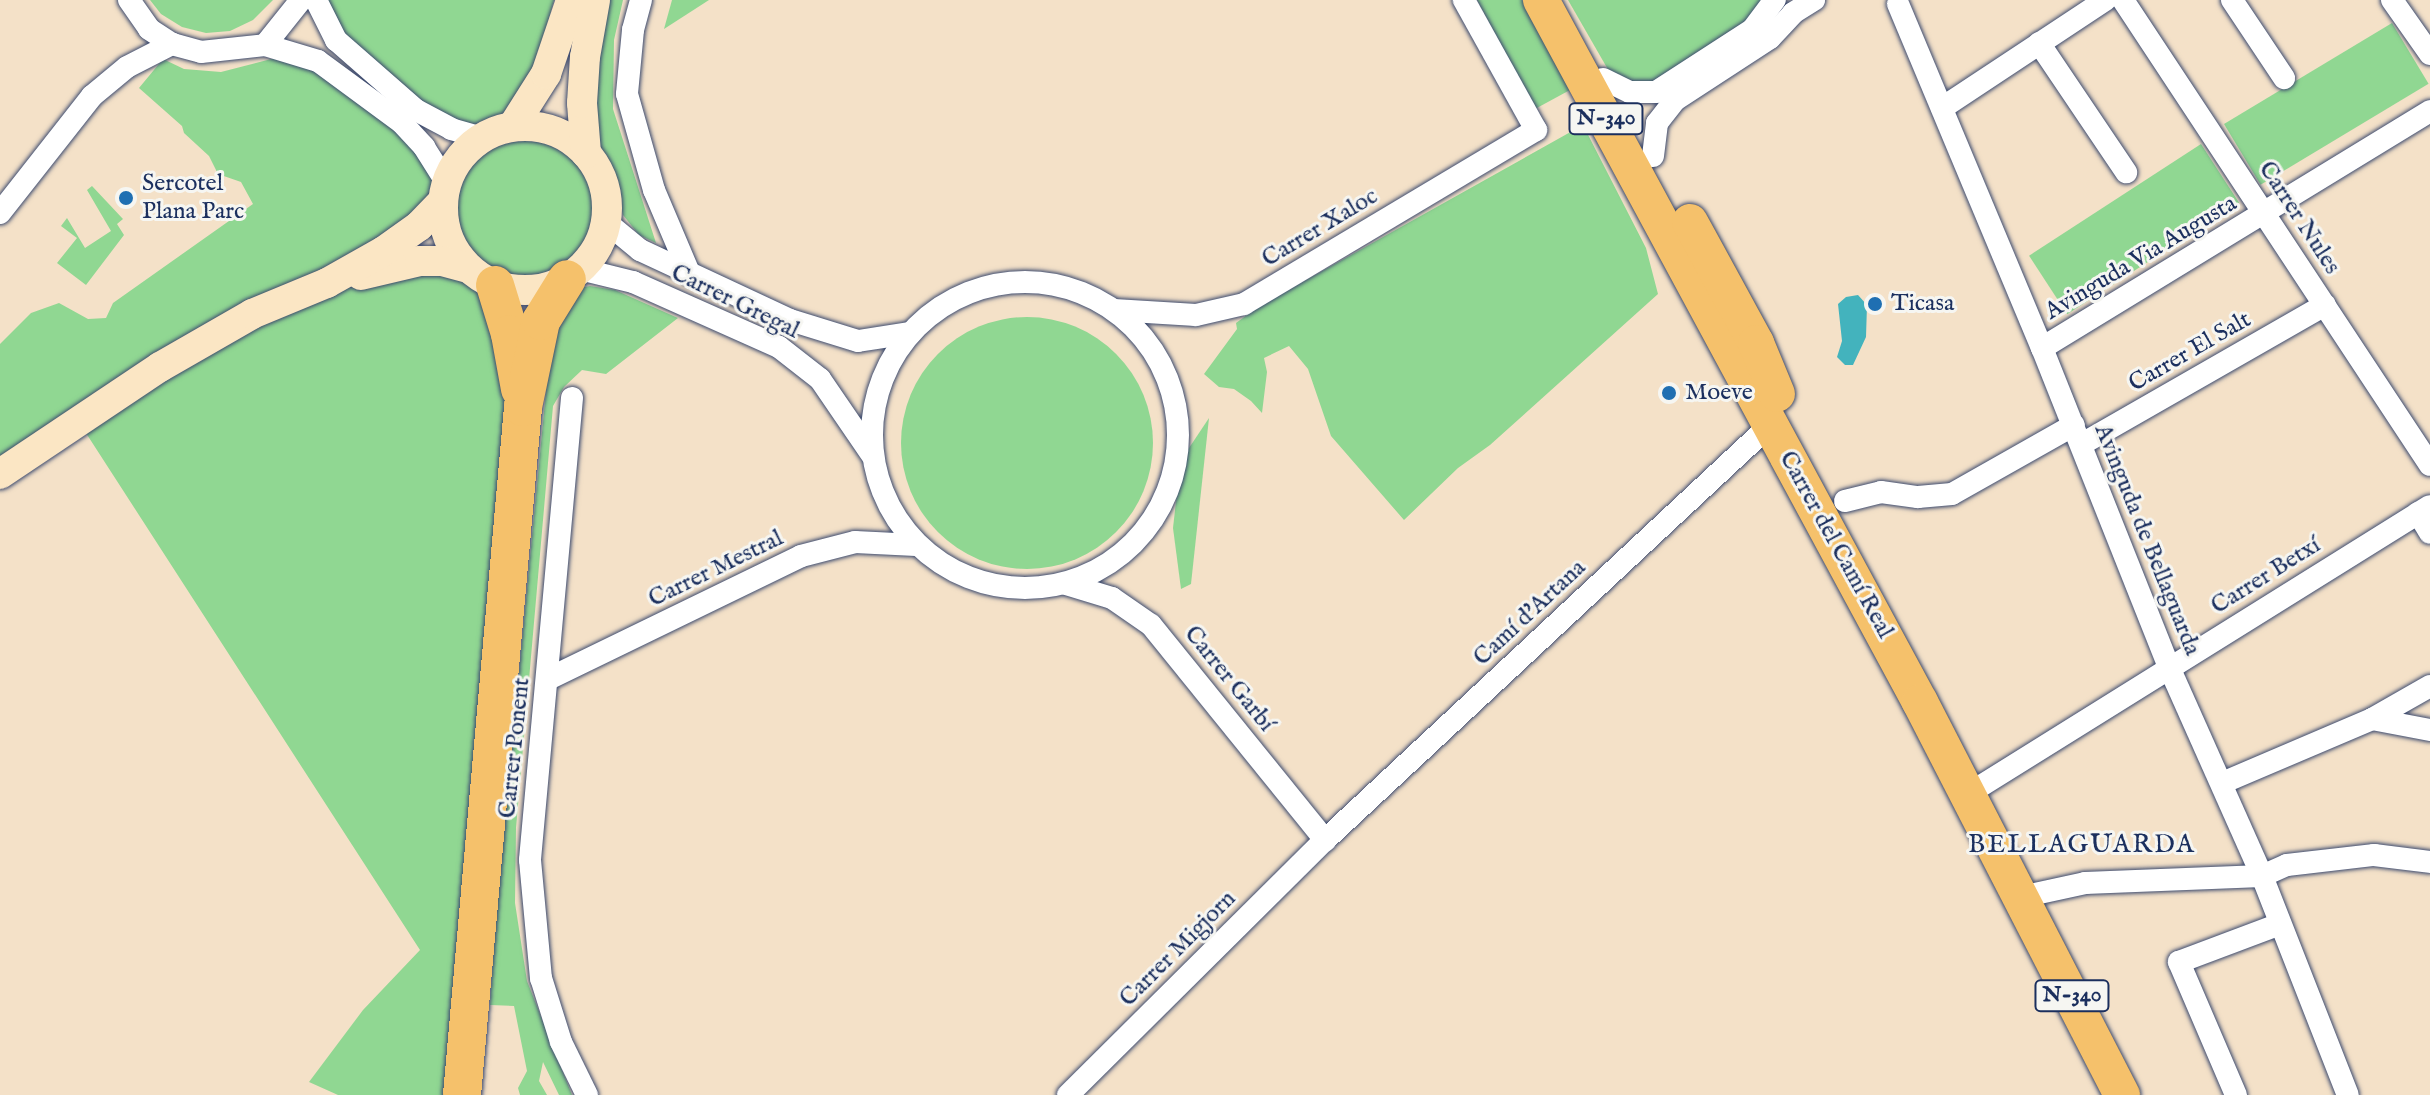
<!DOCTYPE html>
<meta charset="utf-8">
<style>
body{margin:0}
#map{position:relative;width:2430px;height:1095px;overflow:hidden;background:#f4e1c8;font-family:"IM FELL English",serif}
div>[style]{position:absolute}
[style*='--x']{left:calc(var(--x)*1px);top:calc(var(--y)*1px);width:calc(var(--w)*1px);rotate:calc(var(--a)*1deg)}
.green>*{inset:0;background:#90d792;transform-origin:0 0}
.round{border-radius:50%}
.water>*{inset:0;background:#43b3bd}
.roads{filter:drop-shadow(0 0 2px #3c4a6e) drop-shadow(0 0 2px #3c4a6e)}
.minor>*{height:22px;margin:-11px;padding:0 11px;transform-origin:11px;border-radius:11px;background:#fff}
.minor>.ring{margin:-11px;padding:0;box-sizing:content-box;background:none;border:22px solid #fff;border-radius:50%}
.secondary>*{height:30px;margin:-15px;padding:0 15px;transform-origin:15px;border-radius:15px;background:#fbe6c4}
.secondary>.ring{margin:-15px;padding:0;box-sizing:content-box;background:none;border:30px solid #fbe6c4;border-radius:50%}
.trunk>*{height:36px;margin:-18px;padding:0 18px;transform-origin:18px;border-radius:18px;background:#f5c16b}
.motorway>*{height:38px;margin:-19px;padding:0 19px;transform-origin:19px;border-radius:19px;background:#f5c16b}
.dots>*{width:22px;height:22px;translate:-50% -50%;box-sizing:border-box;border:4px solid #f6f6f2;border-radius:50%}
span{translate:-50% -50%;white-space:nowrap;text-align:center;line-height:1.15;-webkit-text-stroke:6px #f6f6f2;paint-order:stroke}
.shield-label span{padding:2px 6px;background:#f6f6f2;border:2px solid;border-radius:6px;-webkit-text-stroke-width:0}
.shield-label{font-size:22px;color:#1b2f5e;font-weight:700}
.poi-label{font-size:24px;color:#1b2f5e}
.left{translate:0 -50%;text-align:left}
.street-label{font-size:24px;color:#1b2f5e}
.neighbourhood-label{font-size:26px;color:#1b2f5e;letter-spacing:2px}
</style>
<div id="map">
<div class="green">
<i style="clip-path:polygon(150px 0,273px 0,253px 20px,230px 31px,206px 33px,182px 27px,161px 14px)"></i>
<i style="clip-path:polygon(326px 0,554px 0,538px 59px,512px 106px,496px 120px,476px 124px,457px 123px,435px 115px,352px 47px)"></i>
<i style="clip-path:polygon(606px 0,623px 0,614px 40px,613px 109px,656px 243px,639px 235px,623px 215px,614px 179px,598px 140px,592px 88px)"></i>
<i style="clip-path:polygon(672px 0,709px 0,664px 29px)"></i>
<i style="clip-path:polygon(1477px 0,1522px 0,1570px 90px,1535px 109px)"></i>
<i style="clip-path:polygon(1568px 0,1771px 0,1757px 19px,1648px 87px,1610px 73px)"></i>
<i style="left:2392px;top:23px;width:71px;height:196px;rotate:59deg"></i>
<i style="clip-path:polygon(275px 58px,316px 68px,403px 134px,433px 177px,433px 191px,414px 221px,0 458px,0 344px,31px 313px,59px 303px,88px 319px,106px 318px,113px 303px,253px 204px,241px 182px,218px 174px,209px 156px,184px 133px,182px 126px,139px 88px,163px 59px,184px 69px,221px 72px)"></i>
<i style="clip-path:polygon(1583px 125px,1646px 248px,1658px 294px,1490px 445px,1458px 468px,1404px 520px,1331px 436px,1308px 369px,1289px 346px,1264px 358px,1267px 372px,1262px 413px,1251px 401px,1234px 389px,1219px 387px,1204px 374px,1237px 329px,1236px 323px,1258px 307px)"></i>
<i class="round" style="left:455px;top:141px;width:140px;height:140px"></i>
<i style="left:2201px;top:144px;width:70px;height:205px;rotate:57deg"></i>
<i style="clip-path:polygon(92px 186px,123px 219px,117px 224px,124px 235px,86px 285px,57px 263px,77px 238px,61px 226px,67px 218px,85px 248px,111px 231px,87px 190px)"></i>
<i style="clip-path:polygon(422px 267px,462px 279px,481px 296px,508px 380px,447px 1095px,338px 1095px,309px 1082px,363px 1010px,420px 950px,84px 430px,189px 360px,355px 282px)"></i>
<i style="clip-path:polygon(590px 286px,615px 290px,678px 318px,606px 374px,582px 370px,564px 387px,553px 406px,516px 828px,515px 903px,527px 981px,572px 1095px,559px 1095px,543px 1062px,539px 1081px,547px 1095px,520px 1095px,518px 1088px,527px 1071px,514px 1006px,490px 1005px,497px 903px,546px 391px,556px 328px,574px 289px)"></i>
<i class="round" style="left:901px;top:317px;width:252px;height:252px"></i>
<i style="clip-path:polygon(1209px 418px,1191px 584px,1181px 589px,1173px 528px,1178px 484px,1187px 451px)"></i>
</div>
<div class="water">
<i style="clip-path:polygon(1858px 295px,1867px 305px,1866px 337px,1853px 365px,1845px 365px,1837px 357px,1842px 341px,1838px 304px,1846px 297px)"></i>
</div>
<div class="roads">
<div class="minor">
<i style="--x:129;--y:0;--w:35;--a:55"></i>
<i style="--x:149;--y:29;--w:27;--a:33"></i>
<i style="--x:172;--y:44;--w:30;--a:15"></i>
<i style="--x:201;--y:52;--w:64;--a:-6.2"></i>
<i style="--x:265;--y:45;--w:58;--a:-51.3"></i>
<i style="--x:316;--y:0;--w:45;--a:63.4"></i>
<i style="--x:336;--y:40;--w:106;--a:41.2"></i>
<i style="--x:416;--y:110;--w:40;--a:28"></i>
<i style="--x:451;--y:129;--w:32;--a:16"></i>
<i style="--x:641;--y:0;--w:31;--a:105"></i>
<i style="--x:633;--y:30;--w:64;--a:95.4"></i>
<i style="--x:627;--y:94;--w:100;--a:74.3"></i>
<i style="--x:654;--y:190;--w:92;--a:67"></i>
<i style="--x:2123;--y:0;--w:557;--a:56.57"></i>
<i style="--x:2232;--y:0;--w:94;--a:56.3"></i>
<i style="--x:2392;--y:0;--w:66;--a:54.9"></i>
<i style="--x:1898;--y:4;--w:373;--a:67.3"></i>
<i style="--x:2042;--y:348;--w:343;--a:68.3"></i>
<i style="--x:2169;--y:667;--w:229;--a:66"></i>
<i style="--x:2262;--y:876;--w:235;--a:68.6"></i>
<i style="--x:2039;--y:43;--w:156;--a:56"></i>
<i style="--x:265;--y:45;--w:55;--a:16.8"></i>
<i style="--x:318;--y:61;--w:104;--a:36.4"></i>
<i style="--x:402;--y:123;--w:33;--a:47"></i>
<i style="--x:424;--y:147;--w:41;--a:57.8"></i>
<i style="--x:1603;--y:79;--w:30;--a:26"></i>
<i style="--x:1630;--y:92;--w:26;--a:0"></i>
<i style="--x:1656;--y:92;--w:114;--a:-32.9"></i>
<i style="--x:1752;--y:30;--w:38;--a:-53"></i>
<i style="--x:1942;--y:108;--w:196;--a:-33.5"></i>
<i style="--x:1653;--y:156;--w:33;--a:-83"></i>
<i style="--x:1657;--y:123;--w:29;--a:-52"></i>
<i style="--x:1675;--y:100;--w:113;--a:-33.1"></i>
<i style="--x:1770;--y:38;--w:34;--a:-47"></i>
<i style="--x:1793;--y:13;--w:25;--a:-32"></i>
<i style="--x:0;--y:213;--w:149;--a:-51.8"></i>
<i style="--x:92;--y:96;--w:45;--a:-39.6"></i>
<i style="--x:127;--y:67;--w:51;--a:-27.1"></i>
<i style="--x:606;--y:222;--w:44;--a:39.5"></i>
<i style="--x:640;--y:250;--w:166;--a:25"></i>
<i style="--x:790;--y:320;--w:71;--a:17.2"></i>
<i style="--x:858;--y:341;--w:53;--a:-8.7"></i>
<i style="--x:580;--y:269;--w:55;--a:13.8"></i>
<i style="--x:633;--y:282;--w:160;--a:24"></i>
<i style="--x:779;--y:347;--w:52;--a:38"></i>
<i style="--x:820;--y:379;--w:92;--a:55.6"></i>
<i class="ring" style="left:872px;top:282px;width:284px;height:284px"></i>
<i style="--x:1114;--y:310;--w:82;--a:3.5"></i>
<i style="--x:1196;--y:315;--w:49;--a:-12.9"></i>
<i style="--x:1244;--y:304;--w:340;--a:-30.8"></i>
<i style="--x:1536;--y:130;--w:149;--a:-119"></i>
<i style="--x:2042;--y:348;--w:455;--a:-31.4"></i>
<i style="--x:572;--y:398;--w:464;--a:95.2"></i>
<i style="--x:530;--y:860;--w:119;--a:84.7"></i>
<i style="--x:541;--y:978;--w:67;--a:72.6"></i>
<i style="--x:561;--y:1042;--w:59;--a:63.9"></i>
<i style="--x:2082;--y:444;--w:280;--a:-29.8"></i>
<i style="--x:1845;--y:501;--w:37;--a:-14"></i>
<i style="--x:1881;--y:492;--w:37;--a:8"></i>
<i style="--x:1918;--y:497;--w:34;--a:-5"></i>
<i style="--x:1952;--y:494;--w:140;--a:-29.5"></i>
<i style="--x:2418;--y:513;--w:23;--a:59"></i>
<i style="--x:1066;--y:584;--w:48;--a:16.9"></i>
<i style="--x:1112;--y:598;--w:47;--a:34.7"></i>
<i style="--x:1151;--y:625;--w:277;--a:51"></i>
<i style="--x:548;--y:679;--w:281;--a:-25.9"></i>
<i style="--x:801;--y:556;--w:56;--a:-14.5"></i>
<i style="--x:855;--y:542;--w:61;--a:2.8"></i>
<i style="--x:2372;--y:719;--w:59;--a:10.7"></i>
<i style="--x:2222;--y:783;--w:163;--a:-23.1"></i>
<i style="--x:2372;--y:719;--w:67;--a:-29.6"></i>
<i style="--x:1968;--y:794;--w:544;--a:-31.94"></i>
<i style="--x:2021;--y:897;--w:66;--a:-12.3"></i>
<i style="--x:2085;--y:883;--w:177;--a:-2.3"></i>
<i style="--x:2262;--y:876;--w:27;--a:-24"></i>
<i style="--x:2287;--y:865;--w:88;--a:-6.6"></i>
<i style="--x:2374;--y:855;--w:56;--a:7.1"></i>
<i style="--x:1068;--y:1095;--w:362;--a:-44.8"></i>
<i style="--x:1325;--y:840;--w:608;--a:-43"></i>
<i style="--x:2236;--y:1095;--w:145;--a:-113.2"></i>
<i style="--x:2179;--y:962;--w:108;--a:-20.6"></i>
</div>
<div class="secondary">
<i style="--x:513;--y:126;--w:62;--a:-57.6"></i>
<i style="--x:546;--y:74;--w:78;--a:-71.3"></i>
<i class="ring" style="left:443px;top:126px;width:134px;height:134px"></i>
<i style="--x:586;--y:153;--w:50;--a:-94.6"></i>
<i style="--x:582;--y:103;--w:46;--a:-86.3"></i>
<i style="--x:585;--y:57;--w:58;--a:-80"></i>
<i style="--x:361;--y:275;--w:61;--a:-13.3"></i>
<i style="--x:420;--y:261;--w:22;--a:0"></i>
<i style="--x:442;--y:261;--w:27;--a:15"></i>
<i style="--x:0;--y:474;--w:192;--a:-33.8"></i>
<i style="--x:160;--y:367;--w:106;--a:-29.9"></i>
<i style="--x:252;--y:314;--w:81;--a:-22.5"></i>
<i style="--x:327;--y:283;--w:65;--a:-29.3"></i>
<i style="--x:384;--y:251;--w:43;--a:-35.5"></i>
<i style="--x:419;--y:226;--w:33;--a:-46"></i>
</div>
<div class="trunk">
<i style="--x:1541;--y:0;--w:798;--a:61.64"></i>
<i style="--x:1920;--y:702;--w:442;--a:62.8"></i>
<i style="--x:1690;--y:222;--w:138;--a:61.4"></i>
<i style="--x:1756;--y:343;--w:55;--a:67.6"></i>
</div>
<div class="motorway">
<i style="--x:495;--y:285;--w:51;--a:73"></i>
<i style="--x:510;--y:334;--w:56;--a:79.7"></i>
<i style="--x:462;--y:1095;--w:691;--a:-84.93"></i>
<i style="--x:523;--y:407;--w:88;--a:-78.2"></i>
<i style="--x:541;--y:321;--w:49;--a:-58.2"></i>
</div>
</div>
<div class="dots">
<i style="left:126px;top:198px;background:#1f6fb2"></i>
<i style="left:1875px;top:304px;background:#1f6fb2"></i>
<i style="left:1669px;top:393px;background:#1f6fb2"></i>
</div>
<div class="shield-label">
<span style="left:1606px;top:119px">N-340</span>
<span style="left:2072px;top:996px">N-340</span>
</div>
<div class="poi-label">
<span class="left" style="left:142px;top:198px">Sercotel<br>Plana Parc</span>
<span class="left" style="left:1891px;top:304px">Ticasa</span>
<span class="left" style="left:1685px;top:393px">Moeve</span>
</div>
<div class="street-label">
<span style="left:2299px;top:218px;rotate:57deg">Carrer Nules</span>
<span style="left:1320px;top:228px;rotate:-31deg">Carrer Xaloc</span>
<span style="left:2141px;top:258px;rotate:-31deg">Avinguda Via Augusta</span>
<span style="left:735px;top:302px;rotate:26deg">Carrer Gregal</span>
<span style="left:2190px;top:352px;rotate:-30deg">Carrer El Salt</span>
<span style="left:2147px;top:540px;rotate:68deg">Avinguda de Bellaguarda</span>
<span style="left:1836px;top:545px;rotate:61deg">Carrer del Camí Real</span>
<span style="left:716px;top:569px;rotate:-26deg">Carrer Mestral</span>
<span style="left:2266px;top:576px;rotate:-32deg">Carrer Betxí</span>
<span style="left:1530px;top:613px;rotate:-43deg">Camí d'Artana</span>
<span style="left:1229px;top:679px;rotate:51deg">Carrer Garbí</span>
<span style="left:515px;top:748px;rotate:-84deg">Carrer Ponent</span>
<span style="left:1178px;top:949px;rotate:-45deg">Carrer Migjorn</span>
</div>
<div class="neighbourhood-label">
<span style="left:2082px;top:845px">BELLAGUARDA</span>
</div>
</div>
